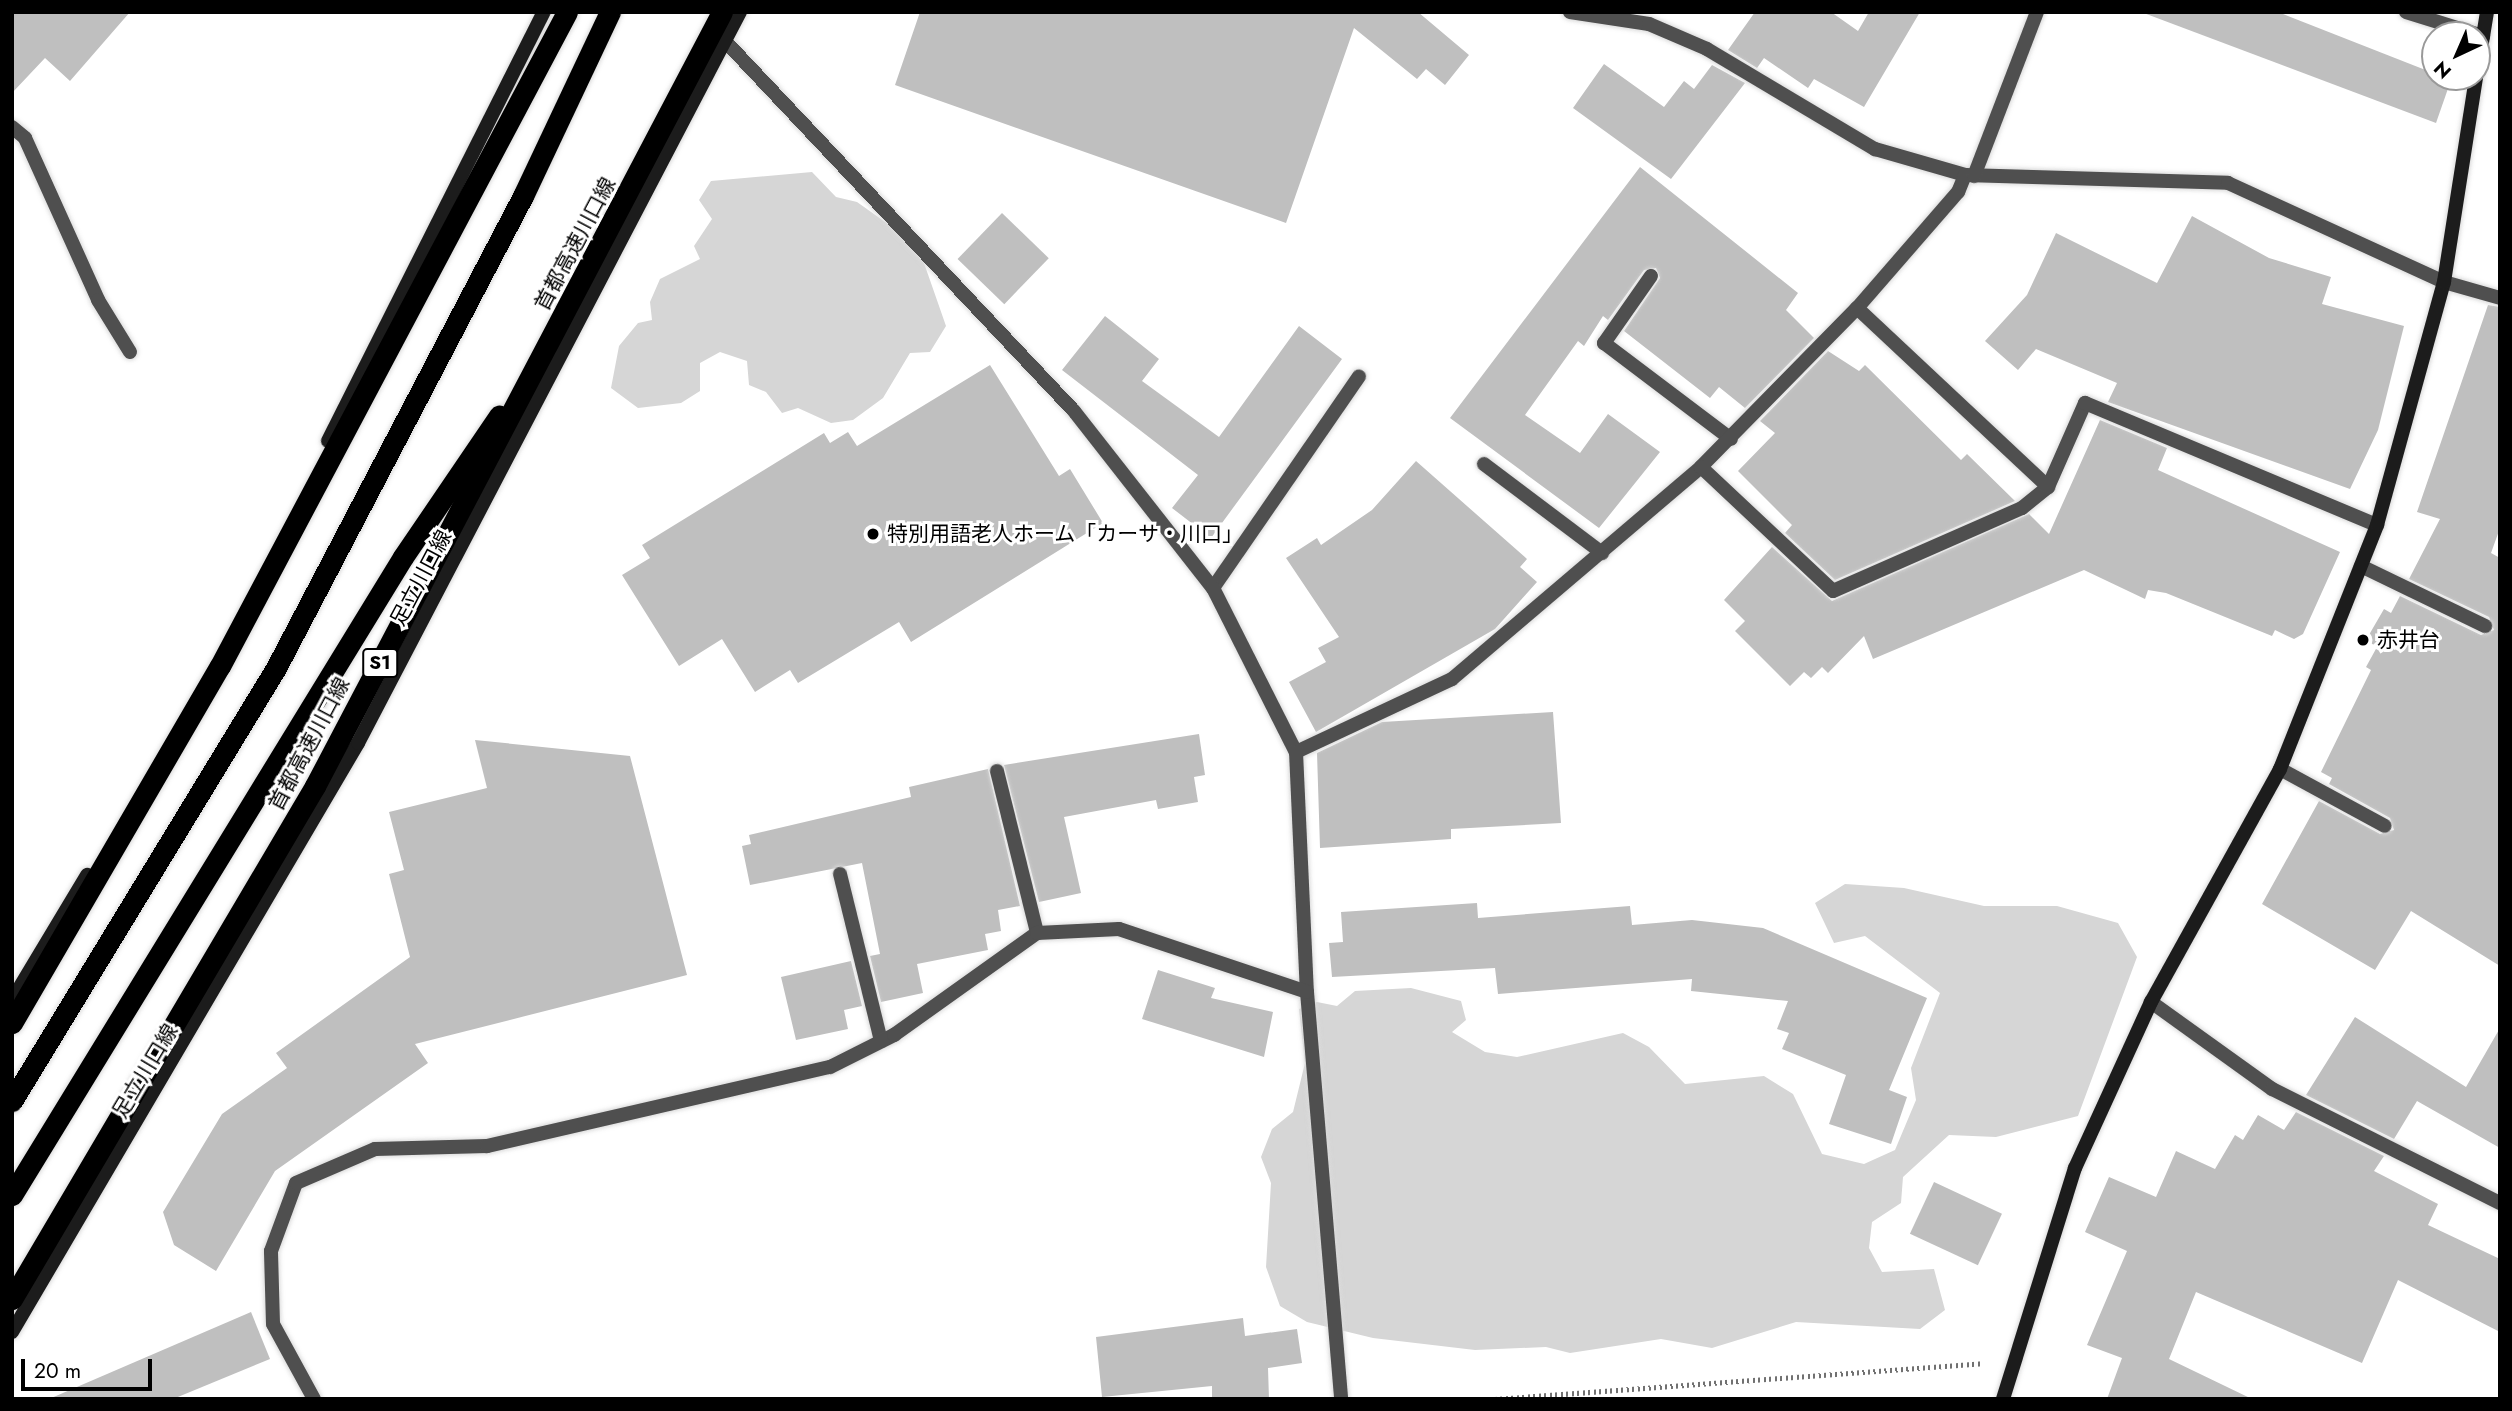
<!DOCTYPE html>
<meta charset="utf-8">
<style>
body{margin:0}
#map{position:relative;width:2512px;height:1411px;overflow:hidden;background:#fff;font-family:Jost,"Noto Sans JP",sans-serif}
div>[style]{position:absolute}
[style*='--x']{left:calc(var(--x)*1px);top:calc(var(--y)*1px);width:calc(var(--w)*1px);rotate:calc(var(--a)*1deg)}
.green>*{inset:0;background:#d6d6d6}
.building>*{inset:0;background:#bfbfbf;transform-origin:0 0}
.path>*{height:4.5px;margin-top:-2.25px;transform-origin:0;background:repeating-linear-gradient(90deg,#717171 0 2px,transparent 0 5.5px)}
.roads{filter:drop-shadow(0 0 2px #dbdbdb) drop-shadow(0 0 2px #dbdbdb)}
.lane>*{height:14px;margin:-7px;padding:0 7px;transform-origin:7px;border-radius:7px;background:#4f4f4f}
.street>*{height:14px;margin:-7px;padding:0 7px;transform-origin:7px;border-radius:7px;background:#4f4f4f}
.secondary>*{height:14px;margin:-7px;padding:0 7px;transform-origin:7px;border-radius:7px;background:#1c1c1c}
.highway>*{height:21px;margin:-10.5px;padding:0 10.5px;transform-origin:10.5px;border-radius:10.5px;background:#000}
.dots>*{width:19px;height:19px;translate:-50% -50%;box-sizing:border-box;border:4px solid #fff;border-radius:50%}
span{translate:-50% -50%;white-space:nowrap;text-align:center;line-height:1.15;-webkit-text-stroke:6px #fff;paint-order:stroke}
.shield-label span{padding:2px 5px;background:#fff;border:2px solid;border-radius:5px;-webkit-text-stroke-width:0}
.shield-label{font-size:19px;color:#000;font-weight:700}
.street-label{font-size:21px;color:#000}
.poi-label{font-size:21px;color:#000}
.left{translate:0 -50%;text-align:left}
.frame{position:absolute;inset:0;border:14px solid #000;pointer-events:none}
.north{position:absolute;left:2421px;top:21px;width:70px;height:70px;box-sizing:border-box;background:#fff;border:2px solid #999;border-radius:50%;rotate:224deg;font-size:19px;font-weight:700;line-height:28px;text-align:center;color:#000}
.north::after{content:'';display:block;margin:auto;width:24px;height:32px;background:#000;clip-path:polygon(50% 0,100% 100%,50% 72%,0 100%)}
.scale{position:absolute;left:21px;top:1359px;width:131px;height:32px;box-sizing:border-box;border:4px solid #000;border-top:0;padding-left:9px;font-size:21px;line-height:24px;white-space:nowrap;color:#000;-webkit-text-stroke:5px #fff;paint-order:stroke}
</style>
<div id="map">
<div class="green">
<i style="clip-path:polygon(812px 172px,836px 197px,857px 202px,895px 229px,924px 263px,946px 326px,930px 352px,910px 353px,883px 398px,853px 420px,831px 423px,798px 408px,782px 413px,766px 392px,749px 385px,747px 361px,720px 352px,700px 363px,700px 391px,681px 403px,638px 408px,611px 388px,619px 346px,638px 323px,652px 320px,650px 302px,660px 279px,700px 259px,694px 246px,712px 219px,699px 200px,711px 181px)"></i>
<i style="clip-path:polygon(1845px 884px,1904px 888px,1984px 906px,2057px 906px,2118px 923px,2137px 957px,2078px 1116px,1996px 1137px,1949px 1135px,1903px 1177px,1901px 1203px,1872px 1222px,1869px 1248px,1882px 1272px,1934px 1269px,1945px 1310px,1920px 1329px,1796px 1322px,1712px 1348px,1661px 1339px,1570px 1353px,1546px 1347px,1475px 1350px,1373px 1338px,1307px 1322px,1280px 1306px,1266px 1267px,1271px 1183px,1261px 1157px,1272px 1129px,1293px 1112px,1305px 1063px,1299px 1009px,1317px 1002px,1337px 1006px,1355px 991px,1411px 988px,1461px 1001px,1466px 1020px,1452px 1032px,1485px 1052px,1517px 1057px,1623px 1033px,1649px 1047px,1685px 1084px,1764px 1076px,1793px 1094px,1822px 1154px,1864px 1164px,1895px 1150px,1916px 1100px,1911px 1068px,1940px 993px,1865px 936px,1834px 943px,1815px 903px)"></i>
</div>
<div class="building">
<i style="clip-path:polygon(12px 12px,130px 12px,70px 81px,45px 58px,12px 93px)"></i>
<i style="clip-path:polygon(920px 12px,1418px 12px,1469px 55px,1445px 85px,1426px 69px,1417px 79px,1354px 28px,1286px 223px,895px 85px)"></i>
<i style="clip-path:polygon(1755px 12px,1831px 12px,1858px 31px,1869px 12px,1920px 12px,1864px 107px,1814px 79px,1808px 88px,1764px 58px,1757px 68px,1728px 50px)"></i>
<i style="clip-path:polygon(2141px 12px,2278px 12px,2451px 80px,2436px 123px)"></i>
<i style="clip-path:polygon(1604px 64px,1664px 107px,1684px 81px,1694px 89px,1712px 65px,1745px 83px,1671px 179px,1573px 108px)"></i>
<i style="clip-path:polygon(1640px 167px,1798px 293px,1786px 310px,1814px 338px,1745px 408px,1719px 387px,1710px 398px,1624px 331px,1660px 278px,1656px 268px,1644px 270px,1608px 320px,1603px 316px,1584px 346px,1578px 341px,1525px 415px,1580px 453px,1608px 414px,1660px 452px,1599px 528px,1450px 418px)"></i>
<i style="left:1002px;top:213px;width:65px;height:64px;rotate:44deg"></i>
<i style="clip-path:polygon(2192px 216px,2269px 258px,2331px 277px,2322px 304px,2404px 326px,2378px 430px,2350px 489px,2108px 402px,2117px 383px,2036px 349px,2018px 370px,1985px 341px,2027px 295px,2056px 233px,2157px 283px)"></i>
<i style="clip-path:polygon(2488px 305px,2500px 307px,2500px 528px,2491px 553px,2500px 558px,2500px 966px,2411px 911px,2375px 970px,2262px 904px,2319px 801px,2380px 834px,2394px 830px,2390px 818px,2329px 784px,2332px 778px,2321px 772px,2371px 670px,2366px 667px,2377px 647px,2366px 640px,2384px 609px,2391px 613px,2400px 596px,2481px 635px,2494px 630px,2489px 617px,2409px 579px,2440px 519px,2417px 512px)"></i>
<i style="clip-path:polygon(1105px 316px,1159px 359px,1142px 381px,1219px 437px,1299px 326px,1342px 359px,1211px 538px,1172px 508px,1198px 475px,1062px 370px)"></i>
<i style="clip-path:polygon(1828px 351px,1859px 371px,1865px 365px,1961px 460px,1967px 454px,2015px 501px,1835px 580px,1785px 533px,1792px 525px,1738px 471px,1775px 433px,1760px 421px)"></i>
<i style="clip-path:polygon(990px 365px,1059px 476px,1070px 469px,1103px 523px,911px 642px,899px 622px,798px 683px,790px 670px,755px 692px,722px 639px,679px 666px,622px 575px,650px 558px,642px 545px,824px 433px,830px 443px,848px 432px,857px 446px)"></i>
<i style="clip-path:polygon(2100px 420px,2167px 448px,2158px 470px,2340px 552px,2303px 634px,2294px 639px,2275px 630px,2272px 636px,2166px 593px,2148px 590px,2145px 599px,2084px 570px,1873px 659px,1864px 636px,1828px 673px,1822px 667px,1811px 678px,1804px 672px,1790px 686px,1735px 631px,1745px 621px,1724px 600px,1772px 547px,1832px 601px,2029px 514px,2049px 534px)"></i>
<i style="clip-path:polygon(1416px 461px,1527px 559px,1520px 567px,1537px 582px,1495px 629px,1316px 732px,1289px 682px,1326px 662px,1318px 648px,1339px 637px,1286px 558px,1317px 538px,1321px 545px,1372px 510px)"></i>
<i style="clip-path:polygon(1553px 712px,1561px 823px,1451px 829px,1451px 839px,1320px 848px,1317px 753px,1382px 722px)"></i>
<i style="clip-path:polygon(1199px 734px,1205px 775px,1194px 777px,1198px 802px,1158px 809px,1156px 800px,1064px 817px,1081px 893px,1039px 902px,1004px 765px)"></i>
<i style="clip-path:polygon(475px 740px,630px 756px,687px 975px,415px 1044px,428px 1063px,275px 1171px,216px 1271px,174px 1245px,163px 1212px,222px 1114px,287px 1068px,276px 1053px,410px 957px,389px 874px,404px 870px,389px 812px,487px 788px)"></i>
<i style="clip-path:polygon(988px 769px,1020px 906px,998px 910px,1001px 931px,985px 934px,988px 950px,917px 964px,923px 993px,881px 1002px,870px 956px,880px 954px,862px 863px,750px 885px,742px 846px,751px 844px,749px 835px,911px 797px,909px 787px)"></i>
<i style="clip-path:polygon(1477px 903px,1478px 918px,1630px 906px,1632px 925px,1692px 920px,1763px 928px,1927px 998px,1889px 1090px,1907px 1097px,1891px 1144px,1829px 1124px,1846px 1075px,1782px 1049px,1789px 1033px,1777px 1029px,1788px 1001px,1691px 991px,1692px 979px,1498px 994px,1495px 968px,1332px 977px,1329px 943px,1343px 942px,1341px 912px)"></i>
<i style="clip-path:polygon(851px 961px,862px 1006px,844px 1010px,848px 1029px,796px 1040px,781px 977px)"></i>
<i style="clip-path:polygon(1158px 970px,1215px 988px,1211px 998px,1273px 1012px,1264px 1057px,1142px 1019px)"></i>
<i style="clip-path:polygon(2355px 1017px,2466px 1087px,2500px 1028px,2500px 1148px,2417px 1101px,2394px 1139px,2306px 1095px)"></i>
<i style="clip-path:polygon(2296px 1112px,2384px 1156px,2374px 1171px,2438px 1204px,2428px 1225px,2500px 1259px,2500px 1332px,2398px 1280px,2362px 1363px,2196px 1292px,2169px 1359px,2252px 1399px,2107px 1399px,2122px 1358px,2087px 1345px,2127px 1251px,2085px 1232px,2109px 1177px,2156px 1197px,2176px 1151px,2215px 1169px,2235px 1135px,2243px 1140px,2258px 1115px,2284px 1130px)"></i>
<i style="left:1934px;top:1182px;width:75px;height:57px;rotate:25deg"></i>
<i style="clip-path:polygon(251px 1312px,270px 1359px,173px 1399px,49px 1399px)"></i>
<i style="clip-path:polygon(1243px 1318px,1245px 1336px,1297px 1329px,1302px 1363px,1268px 1368px,1269px 1399px,1212px 1399px,1212px 1386px,1102px 1397px,1096px 1337px)"></i>
</div>
<div class="path">
<i style="--x:1495;--y:1399;--w:489;--a:-4.2"></i>
</div>
<div class="roads">
<div class="lane">
<i style="--x:12;--y:127;--w:17;--a:40"></i>
<i style="--x:25;--y:138;--w:178;--a:65.7"></i>
<i style="--x:98;--y:300;--w:61;--a:58.4"></i>
<i style="--x:1651;--y:276;--w:82;--a:125"></i>
<i style="--x:1604;--y:343;--w:159;--a:37.1"></i>
<i style="--x:1484;--y:464;--w:148;--a:37"></i>
<i style="--x:2361;--y:566;--w:138;--a:25.8"></i>
<i style="--x:1213;--y:588;--w:257;--a:-55.4"></i>
<i style="--x:1296;--y:752;--w:172;--a:-25.1"></i>
<i style="--x:1452;--y:679;--w:327;--a:-40.4"></i>
<i style="--x:2280;--y:769;--w:119;--a:28.5"></i>
<i style="--x:997;--y:771;--w:167;--a:76.1"></i>
<i style="--x:840;--y:874;--w:172;--a:76.2"></i>
</div>
<div class="street">
<i style="--x:1570;--y:12;--w:80;--a:8.6"></i>
<i style="--x:1649;--y:24;--w:63;--a:23.3"></i>
<i style="--x:1707;--y:49;--w:196;--a:30.8"></i>
<i style="--x:1875;--y:149;--w:94;--a:16.1"></i>
<i style="--x:1965;--y:175;--w:263;--a:1.7"></i>
<i style="--x:2228;--y:183;--w:238;--a:24.6"></i>
<i style="--x:2444;--y:282;--w:58;--a:15.9"></i>
<i style="--x:2406;--y:12;--w:81;--a:17.3"></i>
<i style="--x:726;--y:42;--w:507;--a:46.68"></i>
<i style="--x:1074;--y:411;--w:225;--a:51.9"></i>
<i style="--x:1213;--y:588;--w:184;--a:63.2"></i>
<i style="--x:1296;--y:752;--w:240;--a:87.4"></i>
<i style="--x:1307;--y:992;--w:408;--a:85.2"></i>
<i style="--x:1965;--y:175;--w:18;--a:112"></i>
<i style="--x:1958;--y:192;--w:154;--a:131"></i>
<i style="--x:1857;--y:308;--w:223;--a:134.5"></i>
<i style="--x:1701;--y:467;--w:181;--a:43.2"></i>
<i style="--x:1833;--y:591;--w:206;--a:-23.7"></i>
<i style="--x:2022;--y:508;--w:33;--a:-39"></i>
<i style="--x:2048;--y:487;--w:92;--a:-66.2"></i>
<i style="--x:2085;--y:403;--w:316;--a:22.7"></i>
<i style="--x:1974;--y:176;--w:176;--a:-69"></i>
<i style="--x:1857;--y:308;--w:262;--a:43.1"></i>
<i style="--x:2151;--y:1002;--w:149;--a:35.7"></i>
<i style="--x:2272;--y:1089;--w:255;--a:26.6"></i>
<i style="--x:314;--y:1399;--w:85;--a:-118.7"></i>
<i style="--x:273;--y:1324;--w:73;--a:-91.6"></i>
<i style="--x:271;--y:1251;--w:72;--a:-69.8"></i>
<i style="--x:296;--y:1183;--w:86;--a:-23.3"></i>
<i style="--x:375;--y:1149;--w:112;--a:-1.5"></i>
<i style="--x:487;--y:1146;--w:352;--a:-13"></i>
<i style="--x:830;--y:1067;--w:72;--a:-26.6"></i>
<i style="--x:894;--y:1035;--w:176;--a:-35.5"></i>
<i style="--x:1037;--y:933;--w:82;--a:-2.8"></i>
<i style="--x:1119;--y:929;--w:198;--a:18.5"></i>
</div>
<div class="secondary">
<i style="--x:2477;--y:73;--w:62;--a:-80.7"></i>
<i style="--x:328;--y:441;--w:480;--a:-63.3"></i>
<i style="--x:12;--y:1000;--w:146;--a:-59"></i>
<i style="--x:12;--y:1332;--w:683;--a:-59.57"></i>
<i style="--x:358;--y:743;--w:825;--a:-62.41"></i>
<i style="--x:2003;--y:1399;--w:242;--a:-72.7"></i>
<i style="--x:2075;--y:1168;--w:183;--a:-65.4"></i>
<i style="--x:2151;--y:1002;--w:266;--a:-61"></i>
<i style="--x:2280;--y:769;--w:263;--a:-68.3"></i>
<i style="--x:2377;--y:525;--w:252;--a:-74.6"></i>
<i style="--x:2444;--y:282;--w:207;--a:-81.1"></i>
</div>
<div class="highway">
<i style="--x:12;--y:1023;--w:413;--a:-59.8"></i>
<i style="--x:220;--y:666;--w:740;--a:-62.05"></i>
<i style="--x:12;--y:1101;--w:507;--a:-58.63"></i>
<i style="--x:276;--y:668;--w:533;--a:-62.38"></i>
<i style="--x:523;--y:196;--w:204;--a:-64.7"></i>
<i style="--x:12;--y:1195;--w:748;--a:-58.5"></i>
<i style="--x:403;--y:557;--w:171;--a:-55.8"></i>
<i style="--x:12;--y:1299;--w:596;--a:-59.43"></i>
<i style="--x:315;--y:786;--w:874;--a:-62.26"></i>
</div>
</div>
<div class="dots">
<i style="left:873px;top:534px;background:#000"></i>
<i style="left:2363px;top:640px;background:#000"></i>
</div>
<div class="shield-label">
<span style="left:380px;top:663px">S1</span>
</div>
<div class="street-label">
<span style="left:575px;top:244px;rotate:-62deg">首都高速川口線</span>
<span style="left:421px;top:578px;rotate:-62deg">足立川口線</span>
<span style="left:309px;top:744px;rotate:-62deg">首都高速川口線</span>
<span style="left:145px;top:1071px;rotate:-59deg">足立川口線</span>
</div>
<div class="poi-label">
<span class="left" style="left:887px;top:534px">特別用語老人ホーム「カーサ・川口」</span>
<span class="left" style="left:2377px;top:640px">赤井台</span>
</div>
<div class="frame"></div>
<div class="north">N</div>
<div class="scale">20 m</div>
</div>
